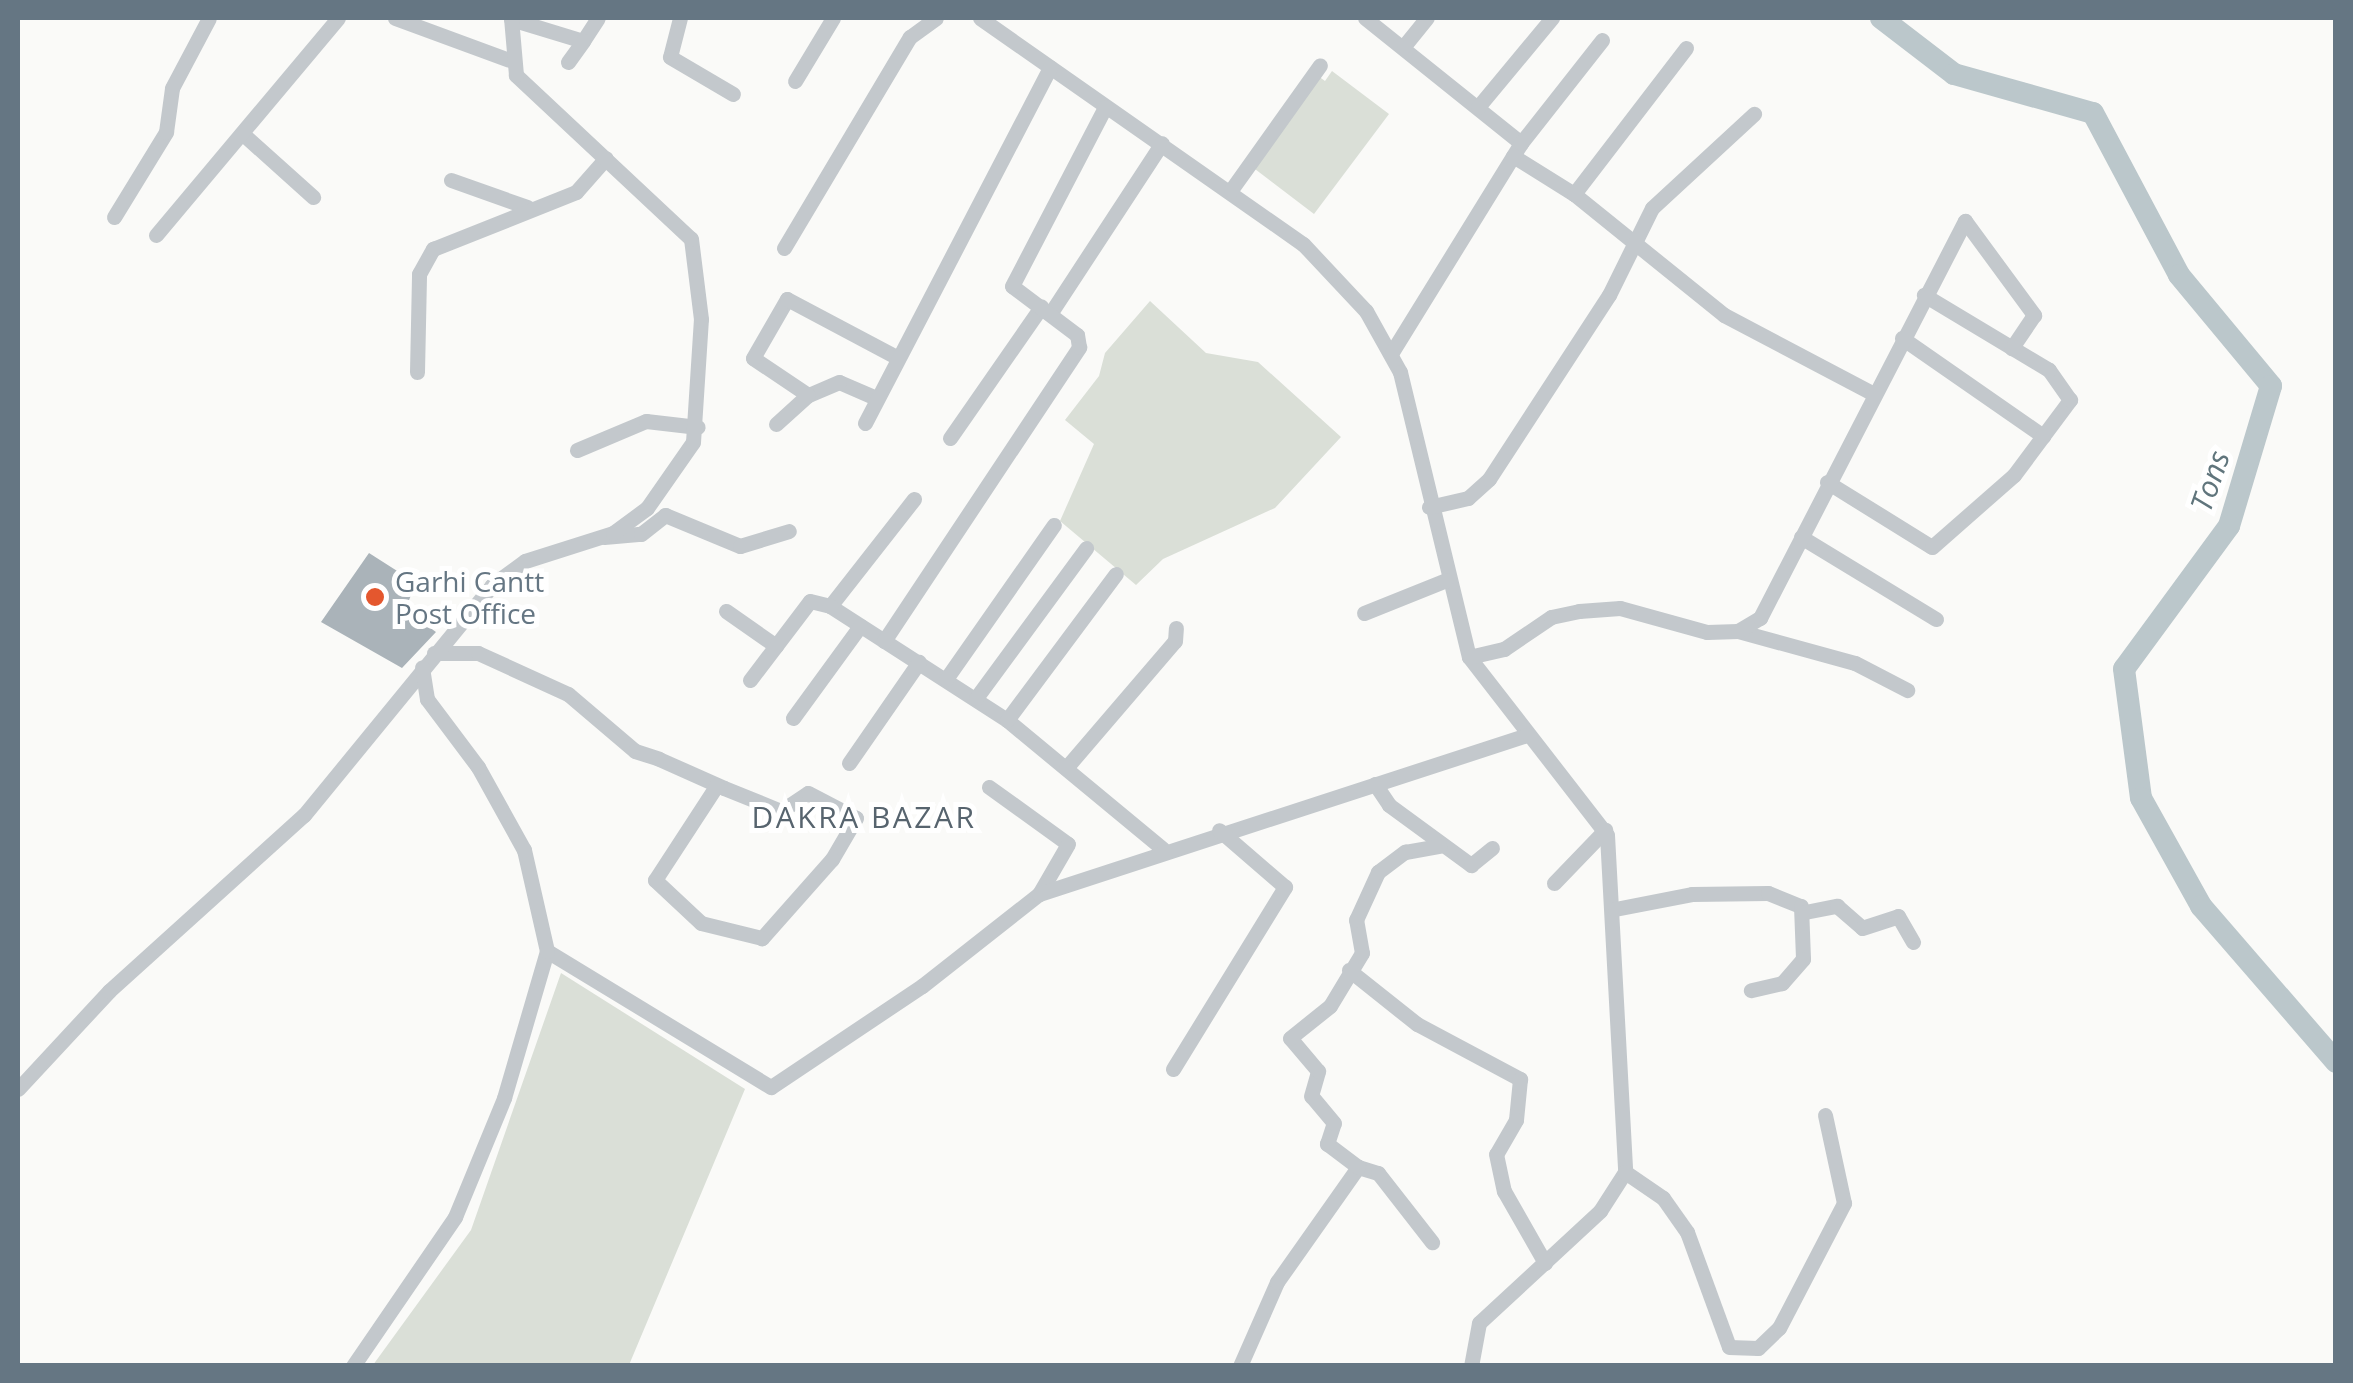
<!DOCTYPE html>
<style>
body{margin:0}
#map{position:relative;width:2353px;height:1383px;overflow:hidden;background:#fafaf8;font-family:"Open Sans",sans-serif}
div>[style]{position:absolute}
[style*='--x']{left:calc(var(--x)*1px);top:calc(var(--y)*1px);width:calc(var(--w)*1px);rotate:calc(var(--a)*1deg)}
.green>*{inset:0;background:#dadfd7}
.river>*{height:22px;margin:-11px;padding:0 11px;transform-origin:11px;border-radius:11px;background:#bbc7cb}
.building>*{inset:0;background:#aab3b9}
.minor>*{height:15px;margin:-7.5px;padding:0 7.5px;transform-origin:7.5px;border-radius:7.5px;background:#c3c8cc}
.dots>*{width:28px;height:28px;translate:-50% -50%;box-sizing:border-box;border:5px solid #fff;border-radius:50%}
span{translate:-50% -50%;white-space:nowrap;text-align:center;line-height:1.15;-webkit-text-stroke:10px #fff;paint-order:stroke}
.poi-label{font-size:28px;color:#657683}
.left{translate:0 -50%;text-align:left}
.water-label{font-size:30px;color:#60757c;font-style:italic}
.neighbourhood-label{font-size:30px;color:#57646e;letter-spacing:2.5px}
.frame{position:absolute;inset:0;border:20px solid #657683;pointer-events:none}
</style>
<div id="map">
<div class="green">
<i style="clip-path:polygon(1332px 71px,1389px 114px,1314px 214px,1251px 166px,1318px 76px,1325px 81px)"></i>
<i style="clip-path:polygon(1150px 301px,1206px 353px,1258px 362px,1341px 437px,1275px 508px,1163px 559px,1136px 585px,1060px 521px,1094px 444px,1065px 420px,1099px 376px,1105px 353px)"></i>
<i style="clip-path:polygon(561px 973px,745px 1089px,629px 1365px,373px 1365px,471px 1230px)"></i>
</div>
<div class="river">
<i style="--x:1881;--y:18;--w:92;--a:37.5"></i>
<i style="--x:1954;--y:74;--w:144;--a:15.7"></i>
<i style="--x:2093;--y:113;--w:183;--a:62"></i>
<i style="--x:2179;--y:275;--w:144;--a:50.3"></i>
<i style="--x:2271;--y:386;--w:146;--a:106.7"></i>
<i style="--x:2229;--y:526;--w:177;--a:126.3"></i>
<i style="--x:2124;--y:669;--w:130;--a:82.5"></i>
<i style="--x:2141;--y:798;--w:124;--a:60.9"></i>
<i style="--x:2201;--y:906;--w:206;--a:49.1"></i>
</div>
<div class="building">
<i style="clip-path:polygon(369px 553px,416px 583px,405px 610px,436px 632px,402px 668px,321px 622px)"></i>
</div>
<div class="minor">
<i style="--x:395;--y:18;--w:121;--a:20.2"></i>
<i style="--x:680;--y:18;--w:40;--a:104.4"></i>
<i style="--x:670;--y:57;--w:73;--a:30.4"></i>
<i style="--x:980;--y:18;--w:394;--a:35"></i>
<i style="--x:1303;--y:244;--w:92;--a:46.8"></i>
<i style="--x:1366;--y:311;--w:70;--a:60.9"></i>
<i style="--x:1400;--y:372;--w:293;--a:76.4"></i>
<i style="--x:1469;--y:657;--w:225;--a:52.2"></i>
<i style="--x:1607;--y:835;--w:337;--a:86.9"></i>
<i style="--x:1625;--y:1172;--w:46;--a:122.7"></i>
<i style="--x:1600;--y:1211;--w:165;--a:137.2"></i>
<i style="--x:1479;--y:1323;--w:44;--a:100.5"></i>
<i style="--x:1365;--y:18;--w:200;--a:38.7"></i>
<i style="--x:511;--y:19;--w:75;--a:17"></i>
<i style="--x:583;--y:41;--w:27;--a:-57"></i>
<i style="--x:1404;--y:46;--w:36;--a:-51"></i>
<i style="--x:568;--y:62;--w:26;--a:-54"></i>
<i style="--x:795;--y:81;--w:74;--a:-58.9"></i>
<i style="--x:1478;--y:107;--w:116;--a:-50.3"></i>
<i style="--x:244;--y:135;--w:93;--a:41.9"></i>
<i style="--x:1513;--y:156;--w:72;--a:31.9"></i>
<i style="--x:1574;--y:194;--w:193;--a:38.9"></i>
<i style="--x:1724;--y:315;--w:167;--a:27.8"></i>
<i style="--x:451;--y:180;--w:81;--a:19.6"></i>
<i style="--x:1231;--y:190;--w:153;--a:-54.5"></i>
<i style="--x:1574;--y:194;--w:184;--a:-52.5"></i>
<i style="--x:114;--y:217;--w:100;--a:-58.5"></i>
<i style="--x:166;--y:132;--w:44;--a:-82.2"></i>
<i style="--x:172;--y:88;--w:79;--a:-62.1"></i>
<i style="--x:156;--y:235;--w:283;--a:-50"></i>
<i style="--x:784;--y:248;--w:246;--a:-59.2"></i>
<i style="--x:910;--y:37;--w:32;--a:-36"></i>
<i style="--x:1050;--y:314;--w:204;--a:-56.8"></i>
<i style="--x:1902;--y:338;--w:172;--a:34.8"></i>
<i style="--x:1392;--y:352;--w:246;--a:-58.3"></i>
<i style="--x:1521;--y:143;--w:131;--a:-51.8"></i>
<i style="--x:417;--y:372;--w:98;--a:-88.8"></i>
<i style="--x:419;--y:274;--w:29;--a:-61"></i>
<i style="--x:433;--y:249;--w:154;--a:-21.7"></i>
<i style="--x:576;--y:192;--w:45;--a:-48.6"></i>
<i style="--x:876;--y:398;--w:40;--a:-156.6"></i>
<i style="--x:839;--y:382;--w:34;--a:157"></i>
<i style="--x:808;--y:395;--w:66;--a:-146.1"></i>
<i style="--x:753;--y:358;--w:68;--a:-60"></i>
<i style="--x:787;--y:299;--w:123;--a:28"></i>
<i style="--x:865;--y:423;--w:401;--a:-62.5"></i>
<i style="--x:776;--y:424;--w:43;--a:-42.2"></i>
<i style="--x:950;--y:438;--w:160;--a:-55.2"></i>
<i style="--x:577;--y:450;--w:75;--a:-22.8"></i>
<i style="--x:646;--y:421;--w:52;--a:6.6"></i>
<i style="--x:1827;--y:482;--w:123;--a:31.8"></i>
<i style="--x:1932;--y:547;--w:109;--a:-41.3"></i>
<i style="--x:2014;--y:475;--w:94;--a:-53.3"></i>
<i style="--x:2070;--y:400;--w:37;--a:-125"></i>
<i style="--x:2049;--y:370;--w:146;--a:-149"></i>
<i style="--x:914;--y:499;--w:136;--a:128.1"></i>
<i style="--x:830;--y:606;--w:211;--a:32.8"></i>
<i style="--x:1007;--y:720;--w:202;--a:39.6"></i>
<i style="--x:1429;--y:507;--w:40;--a:-13"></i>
<i style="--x:1468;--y:498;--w:28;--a:-42"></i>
<i style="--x:1489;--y:479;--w:220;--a:-56.9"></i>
<i style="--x:1609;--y:295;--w:97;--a:-63.7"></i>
<i style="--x:1652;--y:208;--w:139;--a:-42.7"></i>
<i style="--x:604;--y:537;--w:37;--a:-5"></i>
<i style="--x:641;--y:534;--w:31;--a:-38"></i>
<i style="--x:665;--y:515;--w:81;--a:22.5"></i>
<i style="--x:740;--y:546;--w:51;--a:-17"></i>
<i style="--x:1801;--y:537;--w:158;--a:31.3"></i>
<i style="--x:726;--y:611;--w:61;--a:35"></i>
<i style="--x:1364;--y:613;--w:88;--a:-21.9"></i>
<i style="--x:1738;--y:631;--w:121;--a:15.3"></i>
<i style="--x:1855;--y:663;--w:59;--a:27.4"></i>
<i style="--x:884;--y:641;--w:353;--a:-56.4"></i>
<i style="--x:1079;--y:347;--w:12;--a:-99"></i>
<i style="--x:1077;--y:335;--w:81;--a:-143"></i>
<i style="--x:1012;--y:286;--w:202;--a:-62.5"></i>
<i style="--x:434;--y:653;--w:44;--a:0"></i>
<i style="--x:478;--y:653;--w:99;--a:24.5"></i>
<i style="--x:568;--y:694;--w:88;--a:40.4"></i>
<i style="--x:635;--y:751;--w:25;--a:18"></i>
<i style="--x:659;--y:759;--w:71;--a:24"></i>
<i style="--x:724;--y:788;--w:61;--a:22"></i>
<i style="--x:781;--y:811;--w:32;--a:-34"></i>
<i style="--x:808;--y:793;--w:54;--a:27.5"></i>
<i style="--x:856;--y:818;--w:48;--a:120.3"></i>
<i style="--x:832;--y:859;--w:106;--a:131.5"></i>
<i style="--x:762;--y:938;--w:63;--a:-166.2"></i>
<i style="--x:701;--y:923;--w:63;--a:-136.9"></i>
<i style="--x:655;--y:880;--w:113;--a:-56.9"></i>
<i style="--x:1469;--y:657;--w:36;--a:-13"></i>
<i style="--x:1504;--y:649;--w:57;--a:-34.2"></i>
<i style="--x:1551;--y:617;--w:29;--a:-12"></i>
<i style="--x:1579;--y:611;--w:41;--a:-4.2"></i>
<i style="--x:1620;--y:608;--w:90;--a:15.4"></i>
<i style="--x:1707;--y:632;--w:31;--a:-2"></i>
<i style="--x:1738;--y:631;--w:26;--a:-31"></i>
<i style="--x:1760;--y:618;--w:447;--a:-62.7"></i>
<i style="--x:1965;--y:221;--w:117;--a:53.7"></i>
<i style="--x:2034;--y:315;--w:40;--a:124"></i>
<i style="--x:946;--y:679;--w:188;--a:-55"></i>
<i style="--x:750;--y:680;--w:99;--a:-52.8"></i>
<i style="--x:810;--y:601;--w:21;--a:14"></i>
<i style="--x:976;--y:698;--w:186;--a:-53.7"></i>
<i style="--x:793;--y:718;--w:114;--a:-53.9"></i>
<i style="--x:1007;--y:720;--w:182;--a:-53.3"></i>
<i style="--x:849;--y:763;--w:123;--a:-55.3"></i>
<i style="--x:1066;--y:768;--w:167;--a:-49.4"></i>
<i style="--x:1175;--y:641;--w:13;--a:-86"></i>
<i style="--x:1375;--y:784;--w:25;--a:56"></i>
<i style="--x:1389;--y:805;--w:102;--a:36.2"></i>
<i style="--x:1471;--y:865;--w:27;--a:-39"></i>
<i style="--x:989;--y:787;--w:97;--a:35.8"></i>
<i style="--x:1068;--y:844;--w:58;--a:120.1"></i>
<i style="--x:1554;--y:883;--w:74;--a:-46.1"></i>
<i style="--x:1615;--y:909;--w:78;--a:-11"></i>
<i style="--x:1692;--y:894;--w:76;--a:-0.8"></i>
<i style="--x:1768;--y:893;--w:35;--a:22"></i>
<i style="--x:1801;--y:906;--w:53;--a:87.8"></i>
<i style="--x:1803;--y:959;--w:32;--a:131"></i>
<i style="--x:1782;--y:983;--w:32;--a:167"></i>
<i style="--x:1805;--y:912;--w:33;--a:-11"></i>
<i style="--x:1837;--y:906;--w:33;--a:41"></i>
<i style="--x:1862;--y:928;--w:38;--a:-18"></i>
<i style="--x:1898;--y:916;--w:30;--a:60"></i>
<i style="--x:547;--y:951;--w:262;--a:31.3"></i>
<i style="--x:771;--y:1087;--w:182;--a:-33.8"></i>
<i style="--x:922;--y:986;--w:149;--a:-38.2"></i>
<i style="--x:1039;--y:894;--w:513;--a:-18.05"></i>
<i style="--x:1349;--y:970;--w:87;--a:38.5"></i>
<i style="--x:1417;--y:1024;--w:117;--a:28.1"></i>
<i style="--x:1520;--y:1079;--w:41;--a:95.6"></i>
<i style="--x:1516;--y:1120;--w:39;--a:120"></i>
<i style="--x:1496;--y:1154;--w:38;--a:78"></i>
<i style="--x:1504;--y:1191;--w:83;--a:60.3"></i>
<i style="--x:1173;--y:1069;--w:214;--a:-58.4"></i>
<i style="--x:1285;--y:887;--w:87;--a:-139.2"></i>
<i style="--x:18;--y:1089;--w:134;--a:-47.1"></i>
<i style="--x:109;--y:991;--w:263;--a:-42.1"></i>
<i style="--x:304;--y:815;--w:297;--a:-50.7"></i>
<i style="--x:492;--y:585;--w:41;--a:-36"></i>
<i style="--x:525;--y:561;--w:92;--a:-17.7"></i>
<i style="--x:613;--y:533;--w:42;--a:-36.3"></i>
<i style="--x:647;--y:508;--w:80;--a:-55.1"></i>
<i style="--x:693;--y:442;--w:123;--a:-86.3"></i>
<i style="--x:701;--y:319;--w:81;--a:-97.1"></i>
<i style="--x:691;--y:239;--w:240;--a:-136.9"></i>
<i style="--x:516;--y:75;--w:57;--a:-95"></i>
<i style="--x:1358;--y:1167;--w:21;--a:17"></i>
<i style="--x:1378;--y:1173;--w:88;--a:52"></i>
<i style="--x:1625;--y:1172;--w:46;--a:34.4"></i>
<i style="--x:1663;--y:1198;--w:42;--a:54.8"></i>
<i style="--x:1687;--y:1232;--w:122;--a:69.9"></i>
<i style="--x:1729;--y:1347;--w:29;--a:2"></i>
<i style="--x:1758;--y:1348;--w:29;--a:-44"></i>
<i style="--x:1779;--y:1328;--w:141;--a:-62.5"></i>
<i style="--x:1844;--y:1203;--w:90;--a:-102.2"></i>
<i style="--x:353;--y:1366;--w:181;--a:-55.6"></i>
<i style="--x:455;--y:1217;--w:129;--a:-67.6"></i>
<i style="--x:504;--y:1098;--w:153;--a:-73.7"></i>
<i style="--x:547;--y:951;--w:104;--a:-102.8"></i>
<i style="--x:524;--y:850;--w:95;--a:-119"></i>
<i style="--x:478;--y:767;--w:85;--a:-126.9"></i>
<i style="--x:427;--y:699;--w:32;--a:-99"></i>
<i style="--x:1240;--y:1366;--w:92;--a:-66.2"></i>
<i style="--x:1277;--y:1282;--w:141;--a:-54.8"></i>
<i style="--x:1358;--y:1167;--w:39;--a:-143"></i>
<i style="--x:1327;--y:1144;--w:22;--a:-72"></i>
<i style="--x:1334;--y:1123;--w:35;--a:-130"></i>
<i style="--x:1311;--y:1096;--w:26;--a:-74"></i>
<i style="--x:1318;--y:1071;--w:43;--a:-130.3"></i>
<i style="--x:1290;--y:1038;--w:51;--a:-38.7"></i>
<i style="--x:1330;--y:1006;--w:62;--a:-58.9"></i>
<i style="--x:1362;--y:953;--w:34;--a:-100"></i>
<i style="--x:1356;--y:920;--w:53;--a:-65.4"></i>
<i style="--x:1378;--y:872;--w:34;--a:-37"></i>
<i style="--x:1405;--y:852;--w:35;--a:-10"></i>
</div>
<div class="dots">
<i style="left:375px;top:597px;background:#e4572e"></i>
</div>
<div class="poi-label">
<span class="left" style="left:395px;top:597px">Garhi Cantt<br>Post Office</span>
</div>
<div class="water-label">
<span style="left:2210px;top:481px;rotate:-71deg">Tons</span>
</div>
<div class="neighbourhood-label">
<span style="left:864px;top:817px">DAKRA BAZAR</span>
</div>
<div class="frame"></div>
</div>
